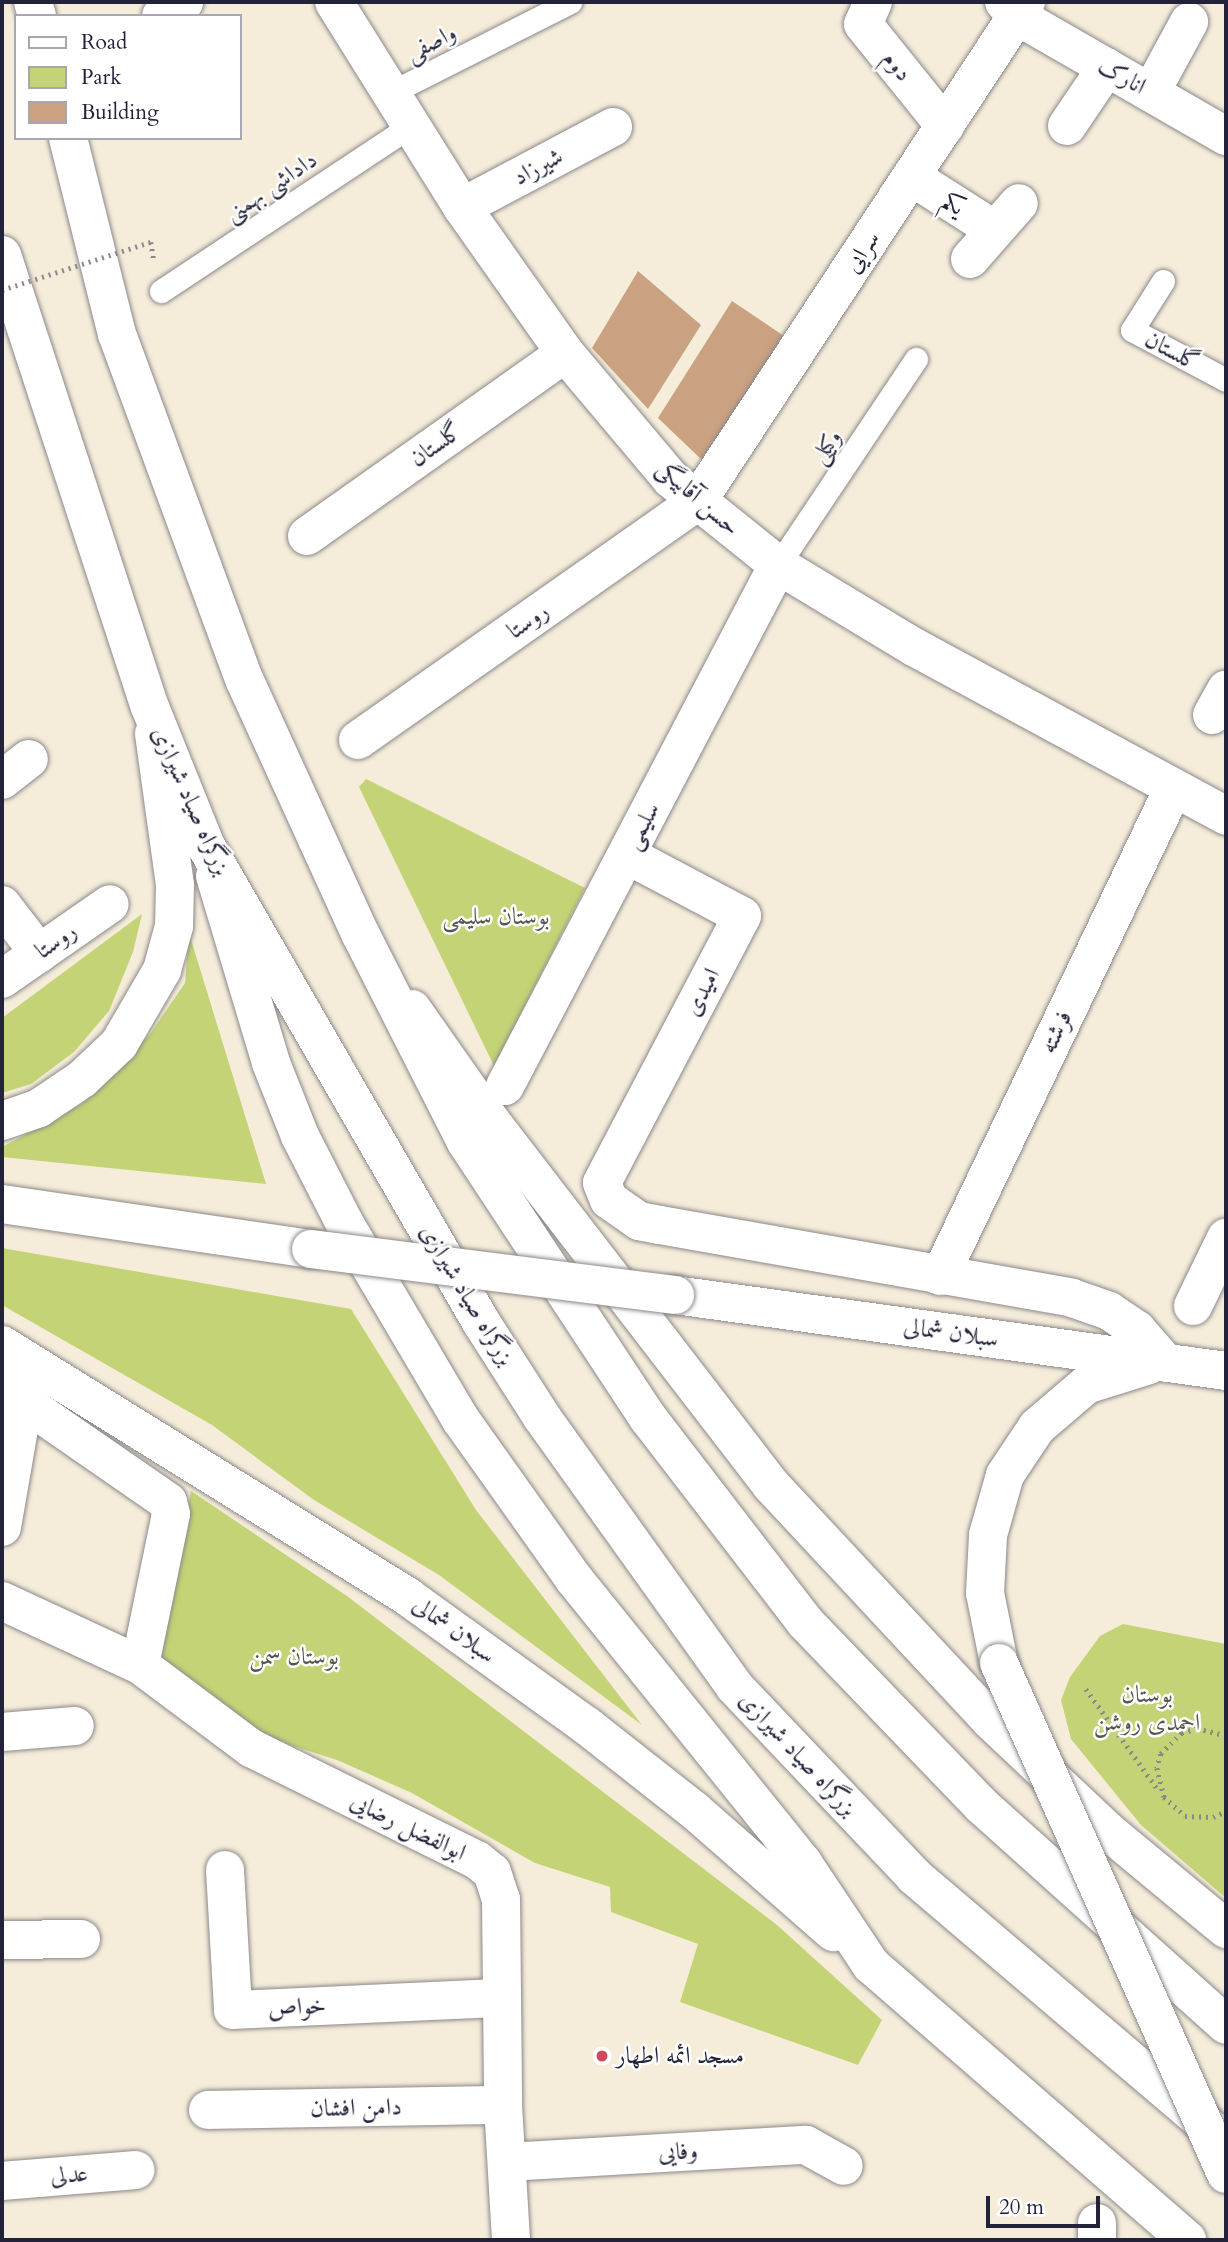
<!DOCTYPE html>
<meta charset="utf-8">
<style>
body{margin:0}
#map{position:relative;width:1228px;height:2242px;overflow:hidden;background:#f5edda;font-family:Cardo,Amiri,serif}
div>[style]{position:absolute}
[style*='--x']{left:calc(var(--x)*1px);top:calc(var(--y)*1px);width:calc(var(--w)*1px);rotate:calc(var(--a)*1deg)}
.green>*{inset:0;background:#c4d375}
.building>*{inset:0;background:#caa181}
.path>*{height:4.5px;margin-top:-2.25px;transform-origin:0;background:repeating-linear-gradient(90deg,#8c888a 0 2px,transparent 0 7px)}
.roads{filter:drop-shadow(0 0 2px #8c888a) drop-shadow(0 0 2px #8c888a)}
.service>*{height:23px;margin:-11.5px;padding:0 11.5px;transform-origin:11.5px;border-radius:11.5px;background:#fff}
.minor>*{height:38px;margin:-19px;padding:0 19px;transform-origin:19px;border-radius:19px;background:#fff}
.primary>*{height:38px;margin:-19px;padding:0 19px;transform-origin:19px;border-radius:19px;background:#fff}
.trunk>*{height:38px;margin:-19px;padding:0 19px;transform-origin:19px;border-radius:19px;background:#fff}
.path-bridge>*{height:4.5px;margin-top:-2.25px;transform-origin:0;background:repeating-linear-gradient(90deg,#8c888a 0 2px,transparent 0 7px)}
.bridges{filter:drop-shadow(0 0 2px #8c888a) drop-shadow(0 0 2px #8c888a)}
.primary-bridge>*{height:38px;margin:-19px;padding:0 19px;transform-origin:19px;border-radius:19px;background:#fff}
.dots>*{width:19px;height:19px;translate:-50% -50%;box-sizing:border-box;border:4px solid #fff;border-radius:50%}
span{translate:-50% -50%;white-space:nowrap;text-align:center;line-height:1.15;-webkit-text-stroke:5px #fff;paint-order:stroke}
.street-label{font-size:24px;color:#22223b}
.park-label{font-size:24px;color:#53574c}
.poi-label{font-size:24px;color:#22223b}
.left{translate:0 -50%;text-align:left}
.frame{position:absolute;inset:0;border:4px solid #22223b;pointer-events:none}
.legend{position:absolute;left:14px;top:14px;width:228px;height:126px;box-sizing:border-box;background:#fff;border:2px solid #a7a7b1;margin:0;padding:9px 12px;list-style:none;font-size:21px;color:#22223b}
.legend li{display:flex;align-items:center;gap:14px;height:35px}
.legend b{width:35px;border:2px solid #a7a7b1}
.scale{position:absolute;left:986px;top:2196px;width:114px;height:32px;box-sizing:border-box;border:4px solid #22223b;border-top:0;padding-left:9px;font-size:21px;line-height:24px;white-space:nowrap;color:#22223b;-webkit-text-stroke:5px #fff;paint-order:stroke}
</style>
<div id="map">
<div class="green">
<i style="clip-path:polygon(366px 779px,585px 888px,494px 1066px,359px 787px)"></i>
<i style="clip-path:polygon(142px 914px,133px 952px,109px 1011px,74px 1052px,31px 1084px,2px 1093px,2px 1018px)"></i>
<i style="clip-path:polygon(189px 933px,266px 1184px,2px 1157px,2px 1147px,82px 1104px,150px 1034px,185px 983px)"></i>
<i style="clip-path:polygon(2px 1248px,351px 1309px,476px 1510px,642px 1725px,439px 1575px,314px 1500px,212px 1425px,2px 1305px)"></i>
<i style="clip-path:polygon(191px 1491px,347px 1596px,777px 1925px,882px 2020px,858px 2065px,680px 2002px,698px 1944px,611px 1912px,610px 1887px,535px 1863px,412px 1793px,337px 1760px,271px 1739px,158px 1662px)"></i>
<i style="clip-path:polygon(1123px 1624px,1226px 1644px,1226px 1898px,1141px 1825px,1071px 1739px,1061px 1700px,1070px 1677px,1100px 1636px)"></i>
</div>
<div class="building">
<i style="clip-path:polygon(638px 271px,701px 325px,648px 409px,592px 348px)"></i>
<i style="clip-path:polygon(732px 301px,790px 340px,703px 461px,658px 418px)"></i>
</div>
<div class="path">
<i style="--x:151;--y:242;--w:18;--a:81"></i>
<i style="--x:1086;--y:1689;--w:122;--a:54.4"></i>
<i style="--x:1226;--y:1736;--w:30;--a:-166"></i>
<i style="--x:1197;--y:1729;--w:16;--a:165"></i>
<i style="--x:1182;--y:1733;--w:30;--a:135"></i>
<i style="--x:1161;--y:1754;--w:15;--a:106"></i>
<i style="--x:1157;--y:1768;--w:30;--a:76"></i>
<i style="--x:1164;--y:1797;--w:28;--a:42"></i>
<i style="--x:1185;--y:1816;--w:28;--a:2"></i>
<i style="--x:1213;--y:1817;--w:14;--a:-25"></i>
</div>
<div class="roads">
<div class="service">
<i style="--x:390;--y:93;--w:202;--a:-26.8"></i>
<i style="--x:1163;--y:281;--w:58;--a:122.3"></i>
<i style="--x:1132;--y:330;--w:106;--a:28"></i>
<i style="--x:161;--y:291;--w:299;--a:-33.5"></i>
<i style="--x:778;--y:565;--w:248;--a:-56.2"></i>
</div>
<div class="minor">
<i style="--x:334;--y:2;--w:242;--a:58"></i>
<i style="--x:462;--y:207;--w:179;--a:54.8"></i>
<i style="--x:565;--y:353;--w:165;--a:49.9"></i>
<i style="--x:671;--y:479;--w:137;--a:38.8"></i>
<i style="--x:778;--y:565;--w:159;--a:31.1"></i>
<i style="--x:914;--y:647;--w:355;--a:28.4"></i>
<i style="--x:873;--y:2;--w:24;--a:114"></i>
<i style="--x:863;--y:24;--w:131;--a:51.2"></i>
<i style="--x:1004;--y:2;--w:19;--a:47"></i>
<i style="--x:1017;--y:16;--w:241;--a:29.9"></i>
<i style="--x:161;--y:16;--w:27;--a:-31"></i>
<i style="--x:1151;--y:92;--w:80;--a:-61.5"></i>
<i style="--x:1067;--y:126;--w:71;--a:-55.9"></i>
<i style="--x:912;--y:177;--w:98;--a:32.6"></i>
<i style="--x:462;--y:207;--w:171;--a:-27.9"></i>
<i style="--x:970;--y:259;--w:74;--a:-48.8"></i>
<i style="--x:307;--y:536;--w:316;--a:-35.3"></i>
<i style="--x:1212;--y:715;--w:29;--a:-61"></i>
<i style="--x:358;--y:740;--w:414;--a:-35.1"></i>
<i style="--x:697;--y:502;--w:599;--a:-56.66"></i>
<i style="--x:2;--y:780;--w:34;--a:-38"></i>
<i style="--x:627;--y:855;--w:130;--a:27.9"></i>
<i style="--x:742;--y:916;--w:301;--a:117.7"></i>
<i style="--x:602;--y:1183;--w:18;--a:68"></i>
<i style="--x:609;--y:1200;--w:37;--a:35"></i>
<i style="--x:639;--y:1221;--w:21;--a:11"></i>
<i style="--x:660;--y:1225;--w:418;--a:10"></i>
<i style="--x:1072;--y:1298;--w:39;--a:19"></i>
<i style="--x:1109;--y:1311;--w:34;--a:34"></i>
<i style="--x:1137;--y:1330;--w:43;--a:48.8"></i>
<i style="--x:2;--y:905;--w:61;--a:52.4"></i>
<i style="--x:2;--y:979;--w:131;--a:-34.8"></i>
<i style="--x:505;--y:1086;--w:588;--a:-62.35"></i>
<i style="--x:940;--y:1276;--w:540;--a:-64.43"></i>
<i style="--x:1193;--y:1306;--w:76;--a:-64.1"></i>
<i style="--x:2;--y:1387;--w:202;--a:34.7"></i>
<i style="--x:168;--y:1502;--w:12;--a:76"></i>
<i style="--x:171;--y:1514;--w:154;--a:101.6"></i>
<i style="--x:2;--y:1527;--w:130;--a:-80.2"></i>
<i style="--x:2;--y:1601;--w:152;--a:24.9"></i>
<i style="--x:140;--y:1665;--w:139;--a:36.8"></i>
<i style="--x:251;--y:1748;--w:252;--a:26.4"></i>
<i style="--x:477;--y:1860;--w:19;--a:39"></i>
<i style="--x:492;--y:1872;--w:28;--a:72"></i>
<i style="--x:501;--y:1899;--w:206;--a:89.4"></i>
<i style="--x:503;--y:2105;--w:135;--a:86.6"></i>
<i style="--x:2;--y:1732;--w:73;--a:-4.7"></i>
<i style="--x:225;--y:1870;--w:140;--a:86.7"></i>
<i style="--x:233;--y:2010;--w:268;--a:-2.6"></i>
<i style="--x:2;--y:1940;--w:79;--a:-0.7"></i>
<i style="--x:208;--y:2110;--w:295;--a:-1"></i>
<i style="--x:507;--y:2162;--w:299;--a:-3.3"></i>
<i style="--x:806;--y:2145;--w:43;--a:28.9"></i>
<i style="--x:2;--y:2181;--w:134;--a:-4.7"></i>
<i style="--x:1097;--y:2240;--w:17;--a:-90"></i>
</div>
<div class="primary">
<i style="--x:215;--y:876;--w:195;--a:73.3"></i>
<i style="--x:271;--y:1063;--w:79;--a:68.3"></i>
<i style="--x:300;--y:1136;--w:99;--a:62.9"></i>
<i style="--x:345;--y:1224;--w:228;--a:59.4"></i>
<i style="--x:461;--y:1420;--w:195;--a:54.6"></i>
<i style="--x:574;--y:1579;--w:365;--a:51.1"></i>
<i style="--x:803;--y:1863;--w:123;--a:56.3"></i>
<i style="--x:871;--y:1965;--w:419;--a:41"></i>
<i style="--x:412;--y:1009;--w:136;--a:54.9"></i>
<i style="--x:490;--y:1120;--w:461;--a:52.4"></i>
<i style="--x:771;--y:1485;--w:323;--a:47"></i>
<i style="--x:991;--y:1721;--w:163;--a:43.3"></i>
<i style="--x:1110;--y:1833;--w:151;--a:39.6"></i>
<i style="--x:2;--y:1121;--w:39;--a:-19"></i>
<i style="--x:39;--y:1108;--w:52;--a:-34"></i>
<i style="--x:82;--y:1079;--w:51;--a:-43.4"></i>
<i style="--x:119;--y:1044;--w:86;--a:-59.8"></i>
<i style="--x:162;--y:970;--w:46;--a:-74.7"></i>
<i style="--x:174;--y:926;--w:41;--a:-88.6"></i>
<i style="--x:175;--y:885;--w:153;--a:-97.9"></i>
<i style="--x:2;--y:1204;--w:312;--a:8.3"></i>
<i style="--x:675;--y:1295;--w:556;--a:7.85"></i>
<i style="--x:2;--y:1345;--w:478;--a:31.8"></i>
<i style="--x:408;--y:1597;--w:221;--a:35.8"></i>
<i style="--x:587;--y:1726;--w:137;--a:38.2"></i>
<i style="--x:695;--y:1811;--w:184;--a:41.2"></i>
<i style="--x:999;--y:1663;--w:71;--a:-101.3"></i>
<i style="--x:985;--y:1593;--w:58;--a:-87"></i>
<i style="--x:988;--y:1535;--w:62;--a:-74.2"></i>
<i style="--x:1005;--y:1475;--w:58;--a:-56.3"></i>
<i style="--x:1037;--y:1427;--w:65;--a:-40.6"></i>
<i style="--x:1086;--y:1385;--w:66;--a:-17.6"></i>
</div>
<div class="trunk">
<i style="--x:33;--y:2;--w:15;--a:74"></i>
<i style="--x:68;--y:138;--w:202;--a:76"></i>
<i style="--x:117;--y:334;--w:370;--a:69.8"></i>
<i style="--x:245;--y:681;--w:279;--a:65.5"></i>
<i style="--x:361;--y:935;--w:232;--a:63.1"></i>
<i style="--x:466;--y:1142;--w:331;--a:56.6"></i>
<i style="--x:648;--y:1418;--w:257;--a:52.4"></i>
<i style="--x:805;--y:1622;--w:254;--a:46.1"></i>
<i style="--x:981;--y:1805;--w:329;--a:41.9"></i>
<i style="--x:2;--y:255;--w:476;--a:71.9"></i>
<i style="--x:150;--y:707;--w:150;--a:68.1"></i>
<i style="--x:206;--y:846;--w:550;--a:59.98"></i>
<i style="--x:481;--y:1322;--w:112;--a:57.4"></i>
<i style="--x:541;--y:1416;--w:332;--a:54.4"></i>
<i style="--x:734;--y:1686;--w:262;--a:46.5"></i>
<i style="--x:914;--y:1876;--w:389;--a:40.4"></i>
</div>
</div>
<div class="path-bridge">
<i style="--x:2;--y:290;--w:157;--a:-17.9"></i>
</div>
<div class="bridges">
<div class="primary-bridge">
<i style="--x:311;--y:1249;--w:367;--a:7.2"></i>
<i style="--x:999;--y:1663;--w:559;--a:66.05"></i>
</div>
</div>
<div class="dots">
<i style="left:602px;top:2056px;background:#d1495b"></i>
</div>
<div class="street-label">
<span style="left:431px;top:43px;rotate:-27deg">واصفی</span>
<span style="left:897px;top:66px;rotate:51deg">دوم</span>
<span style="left:1122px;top:76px;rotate:30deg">انارک</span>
<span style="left:538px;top:167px;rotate:-28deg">شیرزاد</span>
<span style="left:271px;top:187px;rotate:-34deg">داداشی بهمنی</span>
<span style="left:953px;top:204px;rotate:33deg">یکم</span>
<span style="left:862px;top:252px;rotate:-57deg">سرایی</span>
<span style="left:1172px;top:351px;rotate:28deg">گلستان</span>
<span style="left:436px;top:445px;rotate:-35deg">گلستان</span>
<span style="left:826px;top:447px;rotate:-56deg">وکیلی</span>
<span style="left:698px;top:498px;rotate:41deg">حسن آقابیگی</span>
<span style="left:528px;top:621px;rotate:-35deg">روستا</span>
<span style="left:191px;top:801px;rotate:66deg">بزرگراه صیاد شیرازی</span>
<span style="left:642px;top:826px;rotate:-62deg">سلیمی</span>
<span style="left:56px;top:941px;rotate:-35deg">روستا</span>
<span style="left:702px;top:992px;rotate:-62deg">امیدی</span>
<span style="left:1056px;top:1032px;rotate:-64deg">فرشته</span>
<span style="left:467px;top:1295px;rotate:59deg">بزرگراه صیاد شیرازی</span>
<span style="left:951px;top:1333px;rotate:8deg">سبلان شمالی</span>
<span style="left:454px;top:1630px;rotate:36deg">سبلان شمالی</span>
<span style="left:798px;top:1754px;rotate:47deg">بزرگراه صیاد شیرازی</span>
<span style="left:408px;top:1827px;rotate:26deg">ابوالفضل رضایی</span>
<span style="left:297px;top:2007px;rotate:-3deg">خواص</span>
<span style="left:356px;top:2108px;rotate:-1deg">دامن افشان</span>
<span style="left:678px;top:2152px;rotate:-3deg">وفایی</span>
<span style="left:69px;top:2175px;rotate:-5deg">عدلی</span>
</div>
<div class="park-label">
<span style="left:496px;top:917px">بوستان سلیمی</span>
<span style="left:294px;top:1657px">بوستان سمن</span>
<span style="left:1147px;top:1709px">بوستان<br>احمدی روشن</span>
</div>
<div class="poi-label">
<span class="left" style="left:616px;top:2056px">مسجد ائمه اطهار</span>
</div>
<div class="frame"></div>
<ul class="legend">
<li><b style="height:9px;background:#fff"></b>Road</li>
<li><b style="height:19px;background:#c4d375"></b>Park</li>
<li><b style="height:19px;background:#caa181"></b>Building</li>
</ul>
<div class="scale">20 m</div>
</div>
